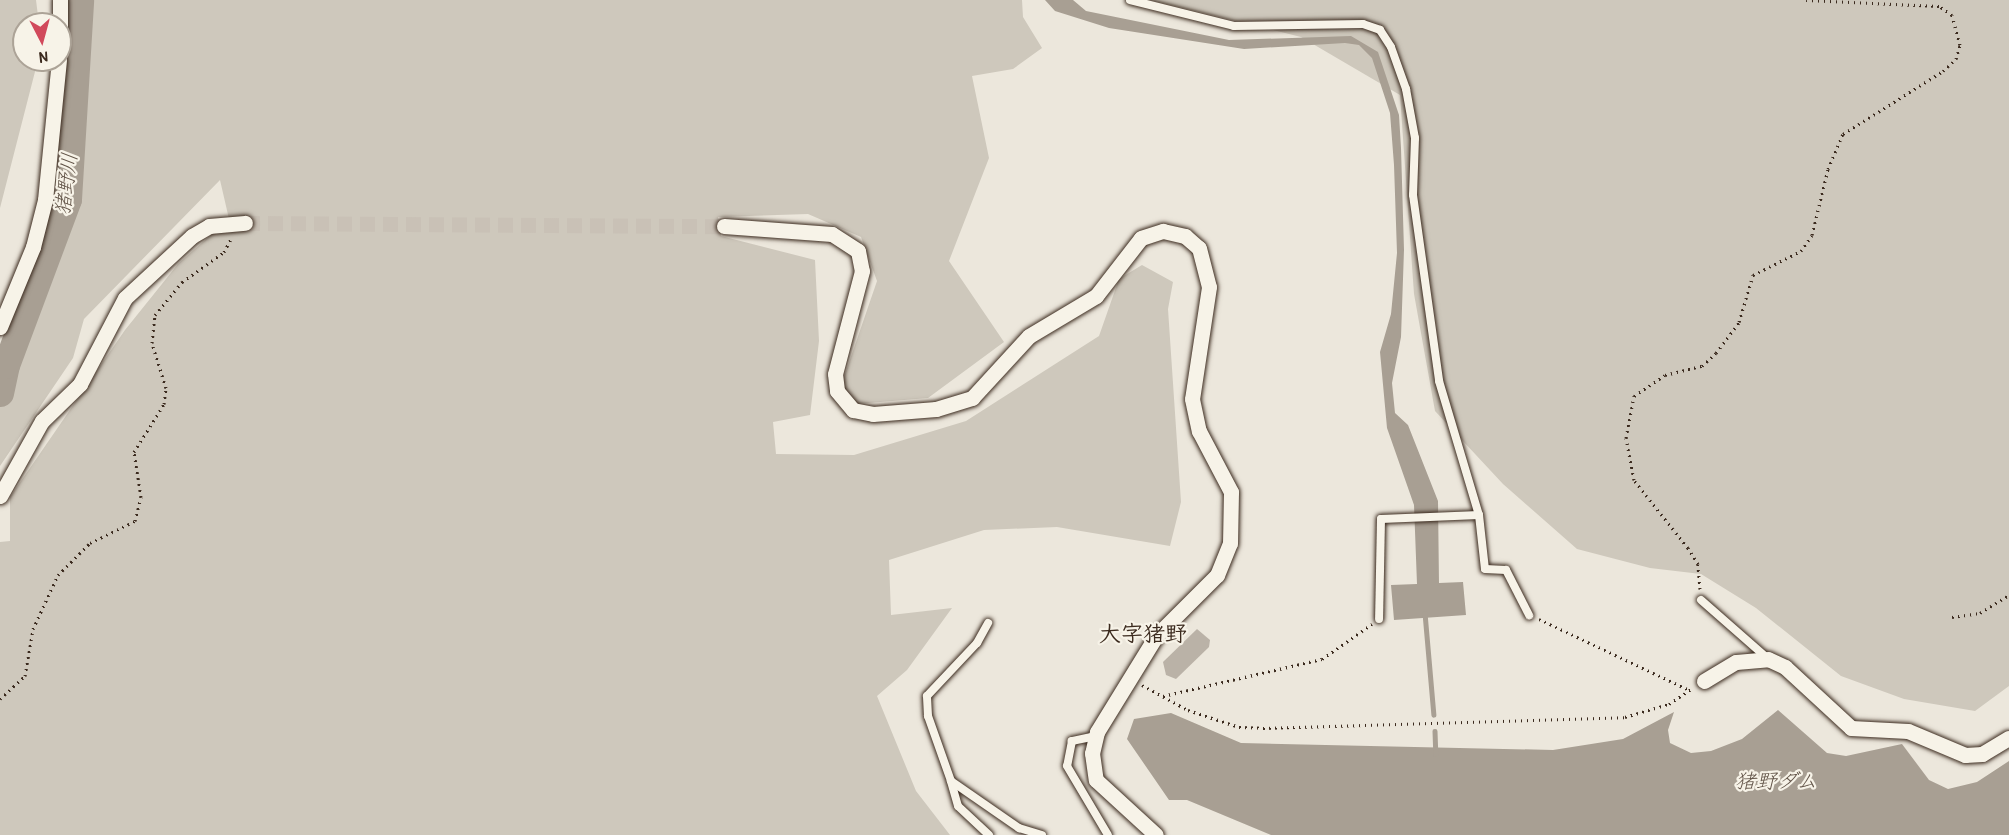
<!DOCTYPE html>
<meta charset="utf-8">
<style>
body{margin:0}
#map{position:relative;width:2009px;height:835px;overflow:hidden;background:#ece7dc;font-family:"Patrick Hand","Klee One",sans-serif}
div>[style]{position:absolute}
[style*='--x']{left:calc(var(--x)*1px);top:calc(var(--y)*1px);width:calc(var(--w)*1px);rotate:calc(var(--a)*1deg)}
.green>*{inset:0;background:#cec8bc}
.water>*{inset:0;background:#a89f93}
.stream>*{height:4.5px;margin:-2.25px;padding:0 2.25px;transform-origin:2.25px;border-radius:2.25px;background:#a89f93}
.river>*{height:27px;margin:-13.5px;padding:0 13.5px;transform-origin:13.5px;border-radius:13.5px;background:#a89f93}
.building>*{inset:0;background:#bab2a7}
.minor-tunnel>*{height:15px;margin-top:-7.5px;transform-origin:0;background:repeating-linear-gradient(90deg,#c9c1b6 0 15px,transparent 0 23px)}
.path>*{height:3px;margin-top:-1.5px;transform-origin:0;background:repeating-linear-gradient(90deg,#3b2a1e 0 1.5px,transparent 0 6px)}
.roads{filter:drop-shadow(0 0 2px #3b2a1e) drop-shadow(0 0 2px #3b2a1e)}
.service>*{height:8px;margin:-4px;padding:0 4px;transform-origin:4px;border-radius:4px;background:#f7f3e8}
.minor>*{height:15px;margin:-7.5px;padding:0 7.5px;transform-origin:7.5px;border-radius:7.5px;background:#f7f3e8}
span{translate:-50% -50%;white-space:nowrap;text-align:center;line-height:1.15;-webkit-text-stroke:4.5px #f7f3e8;paint-order:stroke}
.water-label{font-size:21px;color:#615347;font-style:italic}
.quarter-label{font-size:22px;color:#3b2a1e;font-weight:700}
.north{position:absolute;left:12px;top:12px;width:60px;height:60px;box-sizing:border-box;background:#f7f3e8;border:2px solid #aca397;border-radius:50%;rotate:174deg;font-size:16px;font-weight:700;line-height:24px;text-align:center;color:#3b2a1e}
.north::after{content:'';display:block;margin:auto;width:21px;height:27px;background:#d1495b;clip-path:polygon(50% 0,100% 100%,50% 72%,0 100%)}
</style>
<div id="map">
<div class="green">
<i style="clip-path:polygon(0 0,36px 0,39px 24px,24px 24px,24px 60px,38px 60px,0 208px)"></i>
<i style="clip-path:polygon(76px 0,1022px 0,1023px 17px,1042px 48px,1013px 69px,972px 76px,989px 158px,949px 261px,1004px 342px,928px 398px,844px 405px,842px 383px,877px 281px,861px 237px,808px 214px,718px 217px,721px 236px,815px 260px,819px 341px,810px 415px,773px 422px,776px 454px,854px 455px,966px 421px,1099px 336px,1119px 279px,1142px 265px,1173px 282px,1168px 309px,1181px 502px,1170px 546px,1057px 527px,984px 530px,889px 560px,891px 615px,952px 608px,907px 670px,877px 696px,916px 791px,950px 835px,0 835px,0 542px,10px 541px,10px 497px,125px 330px,178px 264px,229px 219px,220px 180px,84px 319px,73px 358px,0 466px,0 371px,19px 326px,81px 63px)"></i>
<i style="clip-path:polygon(1151px 0,2009px 0,2009px 686px,1975px 711px,1904px 699px,1841px 676px,1756px 608px,1701px 574px,1650px 568px,1577px 549px,1503px 484px,1435px 411px,1414px 294px,1400px 95px,1301px 37px)"></i>
</div>
<div class="water">
<i style="clip-path:polygon(1045px 0,1073px 0,1086px 11px,1229px 40px,1351px 36px,1378px 52px,1399px 115px,1401px 148px,1404px 250px,1401px 337px,1392px 383px,1395px 413px,1408px 425px,1438px 501px,1439px 583px,1463px 582px,1466px 615px,1394px 620px,1391px 585px,1417px 584px,1414px 505px,1387px 428px,1380px 352px,1391px 314px,1397px 253px,1394px 165px,1390px 113px,1372px 58px,1359px 45px,1345px 43px,1244px 49px,1109px 28px,1055px 11px)"></i>
<i style="clip-path:polygon(1778px 710px,1827px 753px,1846px 756px,1902px 744px,1929px 780px,1948px 789px,1977px 782px,2009px 761px,2009px 835px,1271px 835px,1187px 800px,1169px 800px,1127px 739px,1134px 719px,1171px 713px,1241px 743px,1553px 750px,1623px 739px,1674px 712px,1668px 730px,1670px 743px,1691px 753px,1711px 751px,1742px 739px)"></i>
</div>
<div class="stream">
<i style="--x:1425;--y:613;--w:102;--a:85"></i>
<i style="--x:1435;--y:731;--w:23;--a:88"></i>
</div>
<div class="river">
<i style="--x:0;--y:393;--w:29;--a:-78"></i>
<i style="--x:6;--y:365;--w:177;--a:-69.5"></i>
<i style="--x:68;--y:199;--w:199;--a:-86.5"></i>
</div>
<div class="building">
<i style="clip-path:polygon(1197px 629px,1210px 640px,1209px 647px,1176px 679px,1166px 675px,1163px 662px)"></i>
</div>
<div class="minor-tunnel">
<i style="--x:245;--y:223;--w:479;--a:0.4"></i>
</div>
<div class="path">
<i style="--x:1700;--y:589;--w:25;--a:-95"></i>
<i style="--x:1698;--y:564;--w:19;--a:-122"></i>
<i style="--x:1688;--y:548;--w:87;--a:-128.5"></i>
<i style="--x:1634;--y:480;--w:43;--a:-100.8"></i>
<i style="--x:1626;--y:438;--w:43;--a:-79.2"></i>
<i style="--x:1634;--y:396;--w:37;--a:-34"></i>
<i style="--x:1665;--y:375;--w:38;--a:-14"></i>
<i style="--x:1702;--y:366;--w:19;--a:-43"></i>
<i style="--x:1716;--y:353;--w:39;--a:-53"></i>
<i style="--x:1739;--y:322;--w:49;--a:-73.4"></i>
<i style="--x:1753;--y:275;--w:54;--a:-26.6"></i>
<i style="--x:1801;--y:251;--w:19;--a:-55"></i>
<i style="--x:1812;--y:235;--w:68;--a:-76.4"></i>
<i style="--x:1828;--y:169;--w:38;--a:-67"></i>
<i style="--x:1843;--y:134;--w:118;--a:-32.2"></i>
<i style="--x:1943;--y:71;--w:18;--a:-43"></i>
<i style="--x:1956;--y:59;--w:15;--a:-74"></i>
<i style="--x:1960;--y:45;--w:31;--a:-105"></i>
<i style="--x:1952;--y:15;--w:16;--a:-145"></i>
<i style="--x:1939;--y:6;--w:133;--a:-177.4"></i>
<i style="--x:1952;--y:617;--w:28;--a:-8"></i>
<i style="--x:1980;--y:613;--w:34;--a:-32"></i>
<i style="--x:1539;--y:619;--w:166;--a:25.3"></i>
<i style="--x:1142;--y:685;--w:52;--a:28.5"></i>
<i style="--x:1188;--y:710;--w:54;--a:18.4"></i>
<i style="--x:1239;--y:727;--w:24;--a:2"></i>
<i style="--x:1263;--y:728;--w:362;--a:-1.7"></i>
<i style="--x:1625;--y:717;--w:46;--a:-16.5"></i>
<i style="--x:1669;--y:704;--w:29;--a:-34"></i>
<i style="--x:1163;--y:696;--w:163;--a:-13.1"></i>
<i style="--x:1322;--y:659;--w:61;--a:-35"></i>
<i style="--x:0;--y:699;--w:34;--a:-43"></i>
<i style="--x:25;--y:676;--w:48;--a:-80.3"></i>
<i style="--x:33;--y:629;--w:60;--a:-65.2"></i>
<i style="--x:58;--y:575;--w:45;--a:-45"></i>
<i style="--x:90;--y:543;--w:50;--a:-26.1"></i>
<i style="--x:135;--y:521;--w:25;--a:-76"></i>
<i style="--x:141;--y:497;--w:46;--a:-98.8"></i>
<i style="--x:134;--y:452;--w:57;--a:-58"></i>
<i style="--x:164;--y:404;--w:16;--a:-83"></i>
<i style="--x:166;--y:388;--w:47;--a:-107.3"></i>
<i style="--x:152;--y:343;--w:28;--a:-84"></i>
<i style="--x:155;--y:315;--w:43;--a:-50.7"></i>
<i style="--x:182;--y:282;--w:52;--a:-35.5"></i>
<i style="--x:224;--y:252;--w:17;--a:-62"></i>
</div>
<div class="roads">
<div class="service">
<i style="--x:1130;--y:0;--w:107;--a:14"></i>
<i style="--x:1234;--y:26;--w:129;--a:-0.9"></i>
<i style="--x:1363;--y:24;--w:18;--a:19"></i>
<i style="--x:1380;--y:30;--w:20;--a:57"></i>
<i style="--x:1391;--y:47;--w:45;--a:70.3"></i>
<i style="--x:1406;--y:89;--w:50;--a:79.6"></i>
<i style="--x:1415;--y:138;--w:57;--a:92"></i>
<i style="--x:1413;--y:195;--w:188;--a:82"></i>
<i style="--x:1439;--y:381;--w:140;--a:73.4"></i>
<i style="--x:1479;--y:515;--w:98;--a:177.7"></i>
<i style="--x:1381;--y:519;--w:100;--a:91.1"></i>
<i style="--x:1479;--y:515;--w:54;--a:83.7"></i>
<i style="--x:1485;--y:569;--w:21;--a:3"></i>
<i style="--x:1506;--y:570;--w:51;--a:62.9"></i>
<i style="--x:1701;--y:600;--w:88;--a:41.3"></i>
<i style="--x:1096;--y:736;--w:25;--a:168"></i>
<i style="--x:1072;--y:741;--w:25;--a:101"></i>
<i style="--x:1067;--y:766;--w:80;--a:59.3"></i>
<i style="--x:951;--y:781;--w:69;--a:-109.5"></i>
<i style="--x:928;--y:716;--w:20;--a:-93"></i>
<i style="--x:927;--y:696;--w:73;--a:-46.7"></i>
<i style="--x:977;--y:643;--w:23;--a:-61"></i>
<i style="--x:989;--y:835;--w:42;--a:-136.9"></i>
<i style="--x:958;--y:806;--w:26;--a:-106"></i>
<i style="--x:951;--y:781;--w:83;--a:34.7"></i>
<i style="--x:1019;--y:828;--w:24;--a:17"></i>
</div>
<div class="minor">
<i style="--x:60;--y:50;--w:50;--a:-90"></i>
<i style="--x:724;--y:226;--w:108;--a:4.2"></i>
<i style="--x:832;--y:234;--w:31;--a:33"></i>
<i style="--x:858;--y:251;--w:20;--a:79"></i>
<i style="--x:862;--y:271;--w:106;--a:104.7"></i>
<i style="--x:835;--y:374;--w:17;--a:83"></i>
<i style="--x:837;--y:391;--w:25;--a:50"></i>
<i style="--x:853;--y:410;--w:20;--a:11"></i>
<i style="--x:873;--y:414;--w:63;--a:-4.5"></i>
<i style="--x:936;--y:409;--w:38;--a:-17"></i>
<i style="--x:972;--y:398;--w:84;--a:-47.4"></i>
<i style="--x:1029;--y:336;--w:78;--a:-30.8"></i>
<i style="--x:1096;--y:296;--w:73;--a:-52.2"></i>
<i style="--x:1141;--y:238;--w:23;--a:-18"></i>
<i style="--x:1163;--y:231;--w:23;--a:13"></i>
<i style="--x:1185;--y:236;--w:18;--a:41"></i>
<i style="--x:1199;--y:248;--w:40;--a:75.6"></i>
<i style="--x:1209;--y:287;--w:113;--a:98.6"></i>
<i style="--x:1192;--y:399;--w:33;--a:78"></i>
<i style="--x:1199;--y:431;--w:69;--a:62.3"></i>
<i style="--x:1231;--y:492;--w:51;--a:91.1"></i>
<i style="--x:1230;--y:543;--w:35;--a:112"></i>
<i style="--x:1217;--y:575;--w:86;--a:135"></i>
<i style="--x:1156;--y:636;--w:113;--a:121.6"></i>
<i style="--x:1097;--y:732;--w:22;--a:103"></i>
<i style="--x:1092;--y:753;--w:27;--a:82"></i>
<i style="--x:1096;--y:780;--w:81;--a:42.5"></i>
<i style="--x:0;--y:327;--w:87;--a:-67.6"></i>
<i style="--x:33;--y:247;--w:49;--a:-75.7"></i>
<i style="--x:45;--y:200;--w:141;--a:-84.3"></i>
<i style="--x:0;--y:496;--w:86;--a:-60.8"></i>
<i style="--x:42;--y:421;--w:53;--a:-44.2"></i>
<i style="--x:80;--y:384;--w:97;--a:-62.4"></i>
<i style="--x:125;--y:298;--w:91;--a:-42.8"></i>
<i style="--x:192;--y:236;--w:20;--a:-30"></i>
<i style="--x:209;--y:226;--w:36;--a:-5"></i>
<i style="--x:1704;--y:681;--w:37;--a:-31"></i>
<i style="--x:1736;--y:662;--w:32;--a:-5"></i>
<i style="--x:1768;--y:659;--w:19;--a:25"></i>
<i style="--x:1785;--y:667;--w:90;--a:42.7"></i>
<i style="--x:1851;--y:728;--w:57;--a:3"></i>
<i style="--x:1908;--y:731;--w:62;--a:22.8"></i>
<i style="--x:1965;--y:755;--w:17;--a:-3"></i>
<i style="--x:1982;--y:754;--w:31;--a:-31"></i>
</div>
</div>
<div class="water-label">
<span style="left:66px;top:184px;rotate:-83deg">猪野川</span>
<span style="left:1776px;top:781px">猪野ダム</span>
</div>
<div class="quarter-label">
<span style="left:1143px;top:634px">大字猪野</span>
</div>
<div class="north">N</div>
</div>
